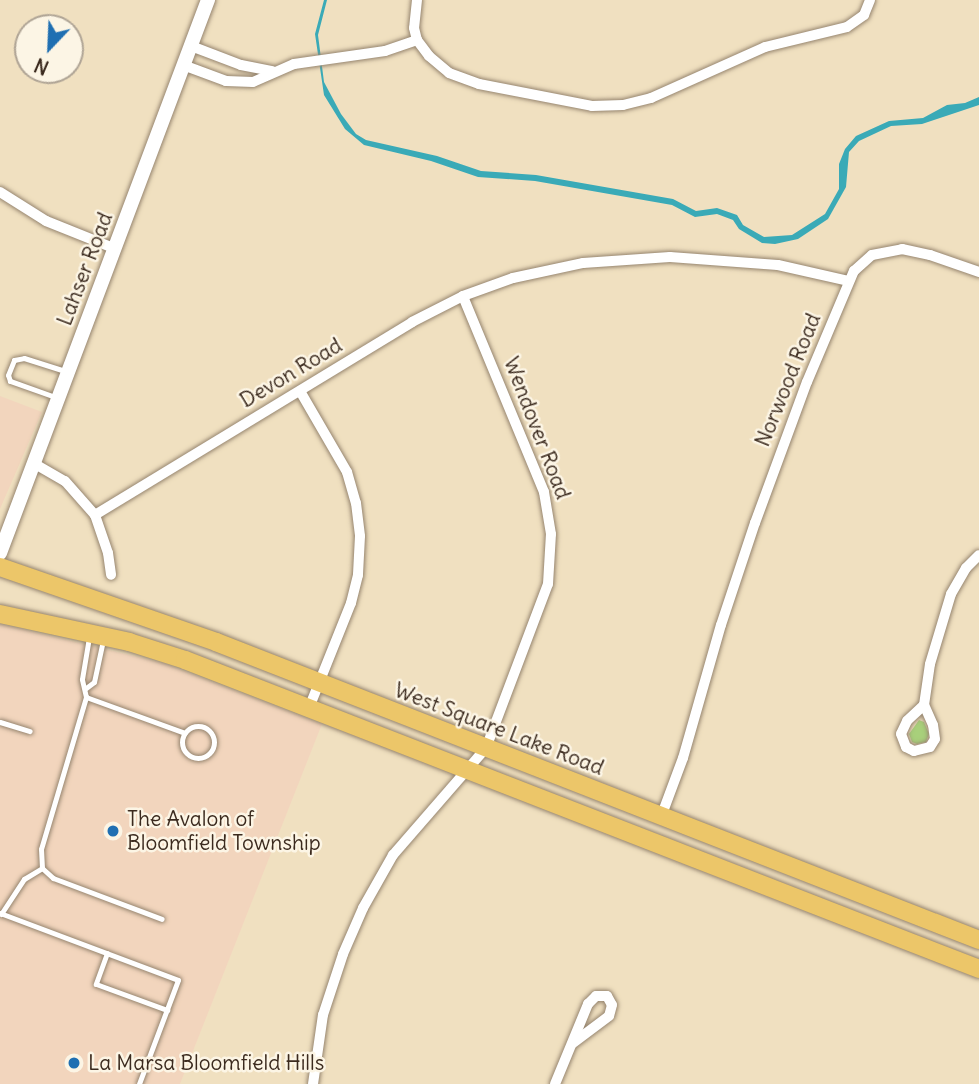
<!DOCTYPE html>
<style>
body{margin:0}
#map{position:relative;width:979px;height:1084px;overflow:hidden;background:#f0e0c0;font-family:Delius,sans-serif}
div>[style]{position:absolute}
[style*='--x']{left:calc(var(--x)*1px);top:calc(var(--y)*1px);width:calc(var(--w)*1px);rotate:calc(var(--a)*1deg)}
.built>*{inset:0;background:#f2d5bd}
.green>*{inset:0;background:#a8d07b}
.water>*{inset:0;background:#3aaab7}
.roads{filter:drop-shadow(0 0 2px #96856f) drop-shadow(0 0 2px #96856f)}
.service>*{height:5px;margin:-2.5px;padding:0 2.5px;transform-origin:2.5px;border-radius:2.5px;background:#fff}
.service>.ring{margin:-2.5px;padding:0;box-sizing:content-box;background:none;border:5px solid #fff;border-radius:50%}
.minor>*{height:10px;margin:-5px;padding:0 5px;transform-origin:5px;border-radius:5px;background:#fff}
.tertiary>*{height:14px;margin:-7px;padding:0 7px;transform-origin:7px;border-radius:7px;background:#fff}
.trunk>*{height:18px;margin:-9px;padding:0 9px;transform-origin:9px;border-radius:9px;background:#ecc669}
.dots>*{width:19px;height:19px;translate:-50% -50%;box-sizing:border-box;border:4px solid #fcf5e5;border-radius:50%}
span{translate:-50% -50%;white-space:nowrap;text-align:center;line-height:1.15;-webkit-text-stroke:5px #fcf5e5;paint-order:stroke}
.street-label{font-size:21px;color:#3b2a1e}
.poi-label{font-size:21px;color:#3b2a1e}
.left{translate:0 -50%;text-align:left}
.north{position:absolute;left:14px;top:14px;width:70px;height:70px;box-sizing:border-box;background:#fcf5e5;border:2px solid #afa495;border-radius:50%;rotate:203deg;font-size:19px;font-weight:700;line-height:28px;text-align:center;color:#3b2a1e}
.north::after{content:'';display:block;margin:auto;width:24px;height:32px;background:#1f6fb2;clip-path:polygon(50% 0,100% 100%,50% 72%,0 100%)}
</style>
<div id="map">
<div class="built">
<i style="clip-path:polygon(0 396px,42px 412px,0 509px)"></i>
<i style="clip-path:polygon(0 624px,163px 663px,322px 724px,180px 1084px,0 1084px)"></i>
</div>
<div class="green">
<i style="clip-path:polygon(919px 720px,924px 722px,929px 734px,926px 742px,917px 744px,912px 742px,909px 734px)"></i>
</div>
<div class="water">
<i style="clip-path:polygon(324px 0,327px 0,318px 35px,324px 82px,341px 114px,356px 134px,366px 140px,437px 156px,481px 171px,536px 175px,673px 199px,696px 211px,717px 208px,737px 215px,743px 225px,764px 237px,792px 235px,825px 214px,839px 189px,839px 164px,845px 149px,856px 136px,889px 121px,923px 118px,947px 105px,965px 103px,979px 97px,979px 105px,922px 124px,891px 126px,859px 141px,849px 152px,846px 187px,828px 219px,798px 239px,775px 244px,762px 243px,739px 229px,733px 220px,717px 214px,695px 217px,672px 205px,535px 181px,478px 177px,431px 161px,364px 145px,345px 129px,324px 95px,315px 34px)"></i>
</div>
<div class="roads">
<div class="service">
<i style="--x:58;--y:398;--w:51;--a:-160.5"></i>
<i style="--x:10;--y:381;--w:6;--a:-108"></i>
<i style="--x:8;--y:375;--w:16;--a:-68"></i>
<i style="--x:14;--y:360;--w:10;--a:-11"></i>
<i style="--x:24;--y:358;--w:43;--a:17.6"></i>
<i style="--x:86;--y:688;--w:10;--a:-37"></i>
<i style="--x:94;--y:682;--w:43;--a:-77.9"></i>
<i style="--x:86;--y:697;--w:105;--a:20"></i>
<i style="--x:0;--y:722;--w:31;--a:17"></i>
<i class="ring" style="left:182px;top:726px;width:27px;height:27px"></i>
<i style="--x:42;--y:868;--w:15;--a:42"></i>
<i style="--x:53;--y:878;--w:116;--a:20.6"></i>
<i style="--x:0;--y:913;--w:190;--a:20.6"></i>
<i style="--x:178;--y:980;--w:111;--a:110.6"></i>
<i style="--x:1;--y:914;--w:42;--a:-56.7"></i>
<i style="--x:24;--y:879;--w:21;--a:-31"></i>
<i style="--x:42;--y:868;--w:19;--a:-93"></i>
<i style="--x:41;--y:849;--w:159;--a:-73.5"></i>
<i style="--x:86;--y:697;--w:18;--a:-103"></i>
<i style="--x:82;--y:679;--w:43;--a:-80.5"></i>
<i style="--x:107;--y:953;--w:33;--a:110"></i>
<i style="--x:96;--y:984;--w:76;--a:20.1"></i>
</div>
<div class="minor">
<i style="--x:417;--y:0;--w:28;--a:96"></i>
<i style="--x:414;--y:28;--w:12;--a:76"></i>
<i style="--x:417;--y:40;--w:20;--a:53"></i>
<i style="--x:429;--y:56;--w:26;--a:40"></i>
<i style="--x:449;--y:73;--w:32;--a:20"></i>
<i style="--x:479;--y:84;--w:115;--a:11"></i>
<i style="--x:592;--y:106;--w:31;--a:-2"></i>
<i style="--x:623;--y:105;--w:29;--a:-14"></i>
<i style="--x:651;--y:98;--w:125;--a:-24.1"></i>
<i style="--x:765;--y:47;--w:84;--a:-13.7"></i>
<i style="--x:847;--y:27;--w:21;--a:-35"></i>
<i style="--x:864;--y:15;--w:16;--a:-68"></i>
<i style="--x:191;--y:46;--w:53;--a:20.8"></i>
<i style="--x:241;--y:65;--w:32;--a:11"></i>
<i style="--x:183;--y:65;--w:46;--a:20.4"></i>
<i style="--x:226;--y:81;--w:27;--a:2"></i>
<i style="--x:253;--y:82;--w:45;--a:-23.7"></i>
<i style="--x:294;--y:64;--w:92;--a:-8.1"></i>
<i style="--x:385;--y:51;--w:34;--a:-19"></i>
<i style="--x:0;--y:192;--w:54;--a:32.2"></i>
<i style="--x:46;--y:221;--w:75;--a:21.8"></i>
<i style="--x:300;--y:391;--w:94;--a:59.9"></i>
<i style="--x:347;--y:472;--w:32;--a:74"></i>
<i style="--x:356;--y:503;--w:33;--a:83"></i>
<i style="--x:360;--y:536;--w:39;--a:93"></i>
<i style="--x:358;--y:575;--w:29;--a:104"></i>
<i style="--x:351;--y:603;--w:113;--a:111.8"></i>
<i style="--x:35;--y:464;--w:34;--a:30"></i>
<i style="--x:65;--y:481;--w:45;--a:48.6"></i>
<i style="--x:95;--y:515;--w:40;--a:71.1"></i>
<i style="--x:108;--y:553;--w:22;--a:82"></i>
<i style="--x:95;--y:515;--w:371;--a:-31.3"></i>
<i style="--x:412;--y:322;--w:57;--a:-27"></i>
<i style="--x:463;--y:296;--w:53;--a:-19.8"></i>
<i style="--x:513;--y:278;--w:72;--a:-12.1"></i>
<i style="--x:583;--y:263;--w:87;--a:-3.9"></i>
<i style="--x:670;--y:257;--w:108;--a:4.2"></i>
<i style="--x:778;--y:265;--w:73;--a:12.7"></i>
<i style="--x:924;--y:705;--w:23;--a:137"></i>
<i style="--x:907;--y:721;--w:14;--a:115"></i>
<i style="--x:901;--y:734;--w:14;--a:69"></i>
<i style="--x:906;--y:747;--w:9;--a:27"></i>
<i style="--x:914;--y:751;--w:16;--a:-14"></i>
<i style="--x:930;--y:747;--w:9;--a:-58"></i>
<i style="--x:935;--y:739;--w:14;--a:-98"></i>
<i style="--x:933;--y:725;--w:22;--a:-114"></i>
<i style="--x:924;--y:705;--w:41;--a:-81.7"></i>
<i style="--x:930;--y:664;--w:73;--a:-73.3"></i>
<i style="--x:951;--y:594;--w:30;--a:-60"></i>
<i style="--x:966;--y:568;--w:18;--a:-45"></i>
<i style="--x:661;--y:817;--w:63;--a:-69.6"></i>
<i style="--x:683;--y:758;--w:138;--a:-74.1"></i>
<i style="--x:721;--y:625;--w:108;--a:-71.6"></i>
<i style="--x:755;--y:523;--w:150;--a:-69.8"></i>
<i style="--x:807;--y:382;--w:121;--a:-67.1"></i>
<i style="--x:854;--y:271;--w:24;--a:-42"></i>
<i style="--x:872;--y:255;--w:31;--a:-11"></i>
<i style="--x:902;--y:249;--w:29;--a:12"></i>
<i style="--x:930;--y:255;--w:52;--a:19.1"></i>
<i style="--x:313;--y:1084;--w:70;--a:-81.8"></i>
<i style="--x:323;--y:1015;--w:64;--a:-71.8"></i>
<i style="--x:343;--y:954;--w:50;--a:-66.5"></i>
<i style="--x:363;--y:908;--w:61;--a:-60.5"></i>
<i style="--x:393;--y:855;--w:142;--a:-49"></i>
<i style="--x:486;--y:748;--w:175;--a:-69.3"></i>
<i style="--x:548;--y:584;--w:50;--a:-86.6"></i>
<i style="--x:551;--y:534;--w:43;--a:-99.5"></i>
<i style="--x:544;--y:492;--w:212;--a:-112.5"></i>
<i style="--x:555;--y:1084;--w:87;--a:-67.6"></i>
<i style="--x:588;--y:1004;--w:11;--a:-45"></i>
<i style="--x:596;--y:996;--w:11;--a:0"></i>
<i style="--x:607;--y:996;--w:10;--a:61"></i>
<i style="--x:612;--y:1005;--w:11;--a:105"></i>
<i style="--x:609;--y:1016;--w:45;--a:143.1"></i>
</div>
<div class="tertiary">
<i style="--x:0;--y:553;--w:591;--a:-69.39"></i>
</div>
<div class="trunk">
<i style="--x:0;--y:567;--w:229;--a:19.1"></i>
<i style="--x:216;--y:642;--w:819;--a:21.33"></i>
<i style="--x:0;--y:614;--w:132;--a:12.2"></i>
<i style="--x:129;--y:642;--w:59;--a:17.8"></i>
<i style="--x:185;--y:660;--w:852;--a:21.26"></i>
</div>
</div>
<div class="dots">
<i style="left:113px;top:831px;background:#1f6fb2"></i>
<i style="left:74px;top:1063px;background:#1f6fb2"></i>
</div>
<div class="street-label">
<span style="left:85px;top:269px;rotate:-69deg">Lahser Road</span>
<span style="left:291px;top:373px;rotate:-31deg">Devon Road</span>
<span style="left:788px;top:380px;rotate:-68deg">Norwood Road</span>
<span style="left:537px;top:428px;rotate:69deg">Wendover Road</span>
<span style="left:499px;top:729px;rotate:21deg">West Square Lake Road</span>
</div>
<div class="poi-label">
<span class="left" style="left:127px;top:831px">The Avalon of<br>Bloomfield Township</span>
<span class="left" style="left:88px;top:1063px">La Marsa Bloomfield Hills</span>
</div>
<div class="north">N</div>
</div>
